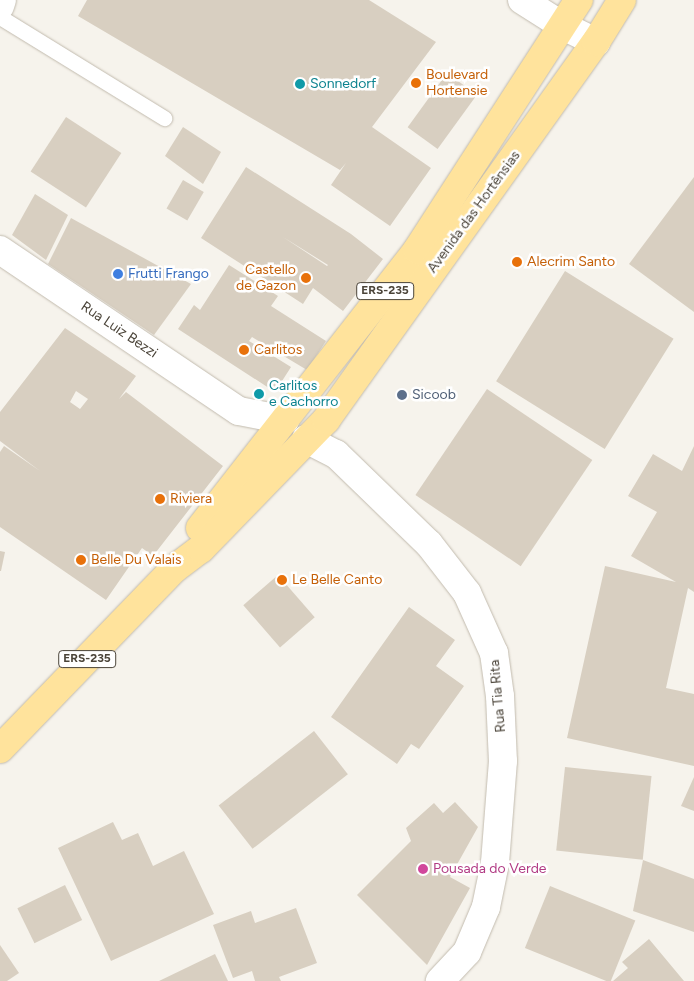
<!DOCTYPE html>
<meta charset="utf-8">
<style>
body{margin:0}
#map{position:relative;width:694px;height:981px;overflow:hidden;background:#f6f3ec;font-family:Figtree,sans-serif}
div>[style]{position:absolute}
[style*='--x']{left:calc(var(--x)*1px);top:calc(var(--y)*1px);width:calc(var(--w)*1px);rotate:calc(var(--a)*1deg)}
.building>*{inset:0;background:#d8cfc1;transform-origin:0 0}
.roads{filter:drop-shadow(0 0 1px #c2bbae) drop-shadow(0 0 1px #c2bbae)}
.lane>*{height:15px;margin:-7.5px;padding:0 7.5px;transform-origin:7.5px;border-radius:7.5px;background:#fff}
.street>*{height:28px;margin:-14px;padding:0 14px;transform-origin:14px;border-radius:14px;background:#fff}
.primary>*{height:28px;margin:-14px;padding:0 14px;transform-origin:14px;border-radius:14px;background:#ffe39c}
.dots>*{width:14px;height:14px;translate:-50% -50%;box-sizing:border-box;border:2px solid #fff;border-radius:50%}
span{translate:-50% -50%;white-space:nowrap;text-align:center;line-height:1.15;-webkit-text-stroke:5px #fff;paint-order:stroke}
.shield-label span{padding:1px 4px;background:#fff;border:1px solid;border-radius:4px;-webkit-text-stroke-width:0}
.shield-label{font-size:12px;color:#4b4439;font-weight:700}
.food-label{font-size:14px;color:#c56008}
.left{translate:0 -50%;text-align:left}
.right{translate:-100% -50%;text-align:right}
.culture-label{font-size:14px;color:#0d838f}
.street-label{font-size:14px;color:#4b4439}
.shop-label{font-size:14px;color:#366cbe}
.service-label{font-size:14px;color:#4e5e75}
.hotel-label{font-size:14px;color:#b23c85}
</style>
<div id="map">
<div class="building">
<i style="clip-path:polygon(87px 0,369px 0,436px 42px,372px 127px,431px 168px,390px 226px,331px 185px,346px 163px,340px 170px,78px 16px)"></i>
<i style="left:447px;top:73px;width:37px;height:67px;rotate:36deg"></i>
<i style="left:66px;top:117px;width:66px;height:65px;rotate:33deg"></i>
<i style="clip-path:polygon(183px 127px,221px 152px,203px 184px,165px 156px)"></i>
<i style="clip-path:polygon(evenodd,246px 167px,351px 234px,383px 259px,343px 311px,313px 288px,303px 304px,201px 238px,246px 167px,283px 237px,328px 265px,327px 266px,283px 237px)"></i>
<i style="clip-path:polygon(694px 177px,694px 312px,629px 264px)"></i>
<i style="left:183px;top:180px;width:24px;height:33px;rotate:30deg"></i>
<i style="clip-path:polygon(35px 194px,68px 215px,46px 260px,12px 235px)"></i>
<i style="clip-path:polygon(71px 218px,191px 284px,154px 335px,48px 264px)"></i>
<i style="clip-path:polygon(229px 265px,278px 296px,271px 306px,326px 341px,307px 370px,252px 337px,249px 341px,291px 367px,275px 392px,178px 329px,194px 305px,200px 310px)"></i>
<i style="left:565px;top:271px;width:128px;height:130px;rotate:32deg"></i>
<i style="clip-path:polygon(evenodd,65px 328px,136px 376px,119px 399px,126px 392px,223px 466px,153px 556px,142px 548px,106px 600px,0 527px,0 452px,4px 446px,40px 471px,0 441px,0 412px,65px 328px,76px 391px,88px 399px,80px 409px,70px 402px,76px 391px)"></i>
<i style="left:487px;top:389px;width:127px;height:128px;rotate:34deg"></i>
<i style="clip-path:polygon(694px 446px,694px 592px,688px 588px,666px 688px,694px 694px,694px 766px,567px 738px,605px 566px,676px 582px,631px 556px,657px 512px,628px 496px,653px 454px,682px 471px)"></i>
<i style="clip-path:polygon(0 551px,5px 552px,1px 571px,0 571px)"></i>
<i style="left:278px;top:575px;width:56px;height:46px;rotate:49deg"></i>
<i style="clip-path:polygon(409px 607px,455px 640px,436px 666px,464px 686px,419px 749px,411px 744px,397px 764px,331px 717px)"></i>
<i style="left:314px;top:731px;width:55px;height:121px;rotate:52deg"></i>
<i style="left:565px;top:767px;width:87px;height:84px;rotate:6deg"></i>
<i style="clip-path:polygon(694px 777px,694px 811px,681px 806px)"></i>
<i style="clip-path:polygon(455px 802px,478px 827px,450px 877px,470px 888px,427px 965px,357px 895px,411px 841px,406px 828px,434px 803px,443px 813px)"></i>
<i style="clip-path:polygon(113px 822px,122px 840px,138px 833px,153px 866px,184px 851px,214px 914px,111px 961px,58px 848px)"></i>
<i style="clip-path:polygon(643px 860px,694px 879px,694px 932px,633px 911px)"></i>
<i style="left:65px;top:885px;width:39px;height:53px;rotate:64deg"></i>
<i style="left:550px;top:886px;width:92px;height:67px;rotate:22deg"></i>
<i style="clip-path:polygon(296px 908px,317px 963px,279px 977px,281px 981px,255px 981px,252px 971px,233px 978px,213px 925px,251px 911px,255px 923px)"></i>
<i style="clip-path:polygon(649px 939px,684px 981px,613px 981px,628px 968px,622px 962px)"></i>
<i style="clip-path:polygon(0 945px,19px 973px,7px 981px,0 981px)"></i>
<i style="clip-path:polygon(215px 954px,228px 981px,159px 981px)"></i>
</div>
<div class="roads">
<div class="lane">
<i style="--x:0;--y:17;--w:193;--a:31.6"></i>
</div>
<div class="street">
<i style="--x:522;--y:0;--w:49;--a:32.4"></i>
<i style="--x:563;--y:26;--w:37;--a:26"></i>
<i style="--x:0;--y:6;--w:6;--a:-72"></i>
<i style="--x:0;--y:250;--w:288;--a:34"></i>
<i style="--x:239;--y:411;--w:47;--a:11.1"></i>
<i style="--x:306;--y:439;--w:34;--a:27"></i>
<i style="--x:336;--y:454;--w:129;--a:44.1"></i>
<i style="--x:429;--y:544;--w:62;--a:52.2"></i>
<i style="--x:467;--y:593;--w:66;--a:65.8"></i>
<i style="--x:494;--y:653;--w:43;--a:82.1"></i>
<i style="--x:500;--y:696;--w:65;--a:87.4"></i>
<i style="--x:503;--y:761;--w:102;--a:94.5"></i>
<i style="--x:495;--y:863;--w:45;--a:101.6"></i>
<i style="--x:486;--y:907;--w:49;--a:112.9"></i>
<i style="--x:467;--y:952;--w:40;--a:133"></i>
</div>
<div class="primary">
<i style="--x:200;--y:528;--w:353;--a:-52"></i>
<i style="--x:417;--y:250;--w:298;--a:-57.1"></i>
<i style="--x:0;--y:749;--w:250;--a:-46"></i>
<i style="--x:174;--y:569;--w:34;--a:-37"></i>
<i style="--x:201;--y:549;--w:180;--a:-45.9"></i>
<i style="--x:326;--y:420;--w:465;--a:-54.5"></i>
<i style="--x:596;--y:42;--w:49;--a:-58.2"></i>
</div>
</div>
<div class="dots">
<i style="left:416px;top:83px;background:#e8710a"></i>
<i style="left:300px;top:84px;background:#0f9aa8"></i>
<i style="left:517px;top:262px;background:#e8710a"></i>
<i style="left:118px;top:274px;background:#3f7fe0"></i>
<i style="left:306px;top:278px;background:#e8710a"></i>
<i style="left:244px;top:350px;background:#e8710a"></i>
<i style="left:259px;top:394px;background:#0f9aa8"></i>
<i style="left:402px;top:395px;background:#5c6f8a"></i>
<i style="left:160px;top:499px;background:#e8710a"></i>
<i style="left:81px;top:560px;background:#e8710a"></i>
<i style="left:282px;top:580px;background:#e8710a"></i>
<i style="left:423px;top:869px;background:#d1479c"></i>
</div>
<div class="shield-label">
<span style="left:385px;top:291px">ERS-235</span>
<span style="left:87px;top:659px">ERS-235</span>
</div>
<div class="food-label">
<span class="left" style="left:426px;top:83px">Boulevard<br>Hortensie</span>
<span class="left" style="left:527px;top:262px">Alecrim Santo</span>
<span class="right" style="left:296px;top:278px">Castello<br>de Gazon</span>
<span class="left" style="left:254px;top:350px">Carlitos</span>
<span class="left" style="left:170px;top:499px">Riviera</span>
<span class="left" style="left:91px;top:560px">Belle Du Valais</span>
<span class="left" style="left:292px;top:580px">Le Belle Canto</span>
</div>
<div class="culture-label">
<span class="left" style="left:310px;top:84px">Sonnedorf</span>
<span class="left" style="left:269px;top:394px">Carlitos<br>e Cachorro</span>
</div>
<div class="street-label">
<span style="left:474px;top:212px;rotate:-54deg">Avenida das Hortênsias</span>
<span style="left:119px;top:330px;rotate:34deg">Rua Luiz Bezzi</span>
<span style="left:498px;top:696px;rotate:-95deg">Rua Tia Rita</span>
</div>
<div class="shop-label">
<span class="left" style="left:128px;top:274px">Frutti Frango</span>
</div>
<div class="service-label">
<span class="left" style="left:412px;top:395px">Sicoob</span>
</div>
<div class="hotel-label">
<span class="left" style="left:433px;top:869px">Pousada do Verde</span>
</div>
</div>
